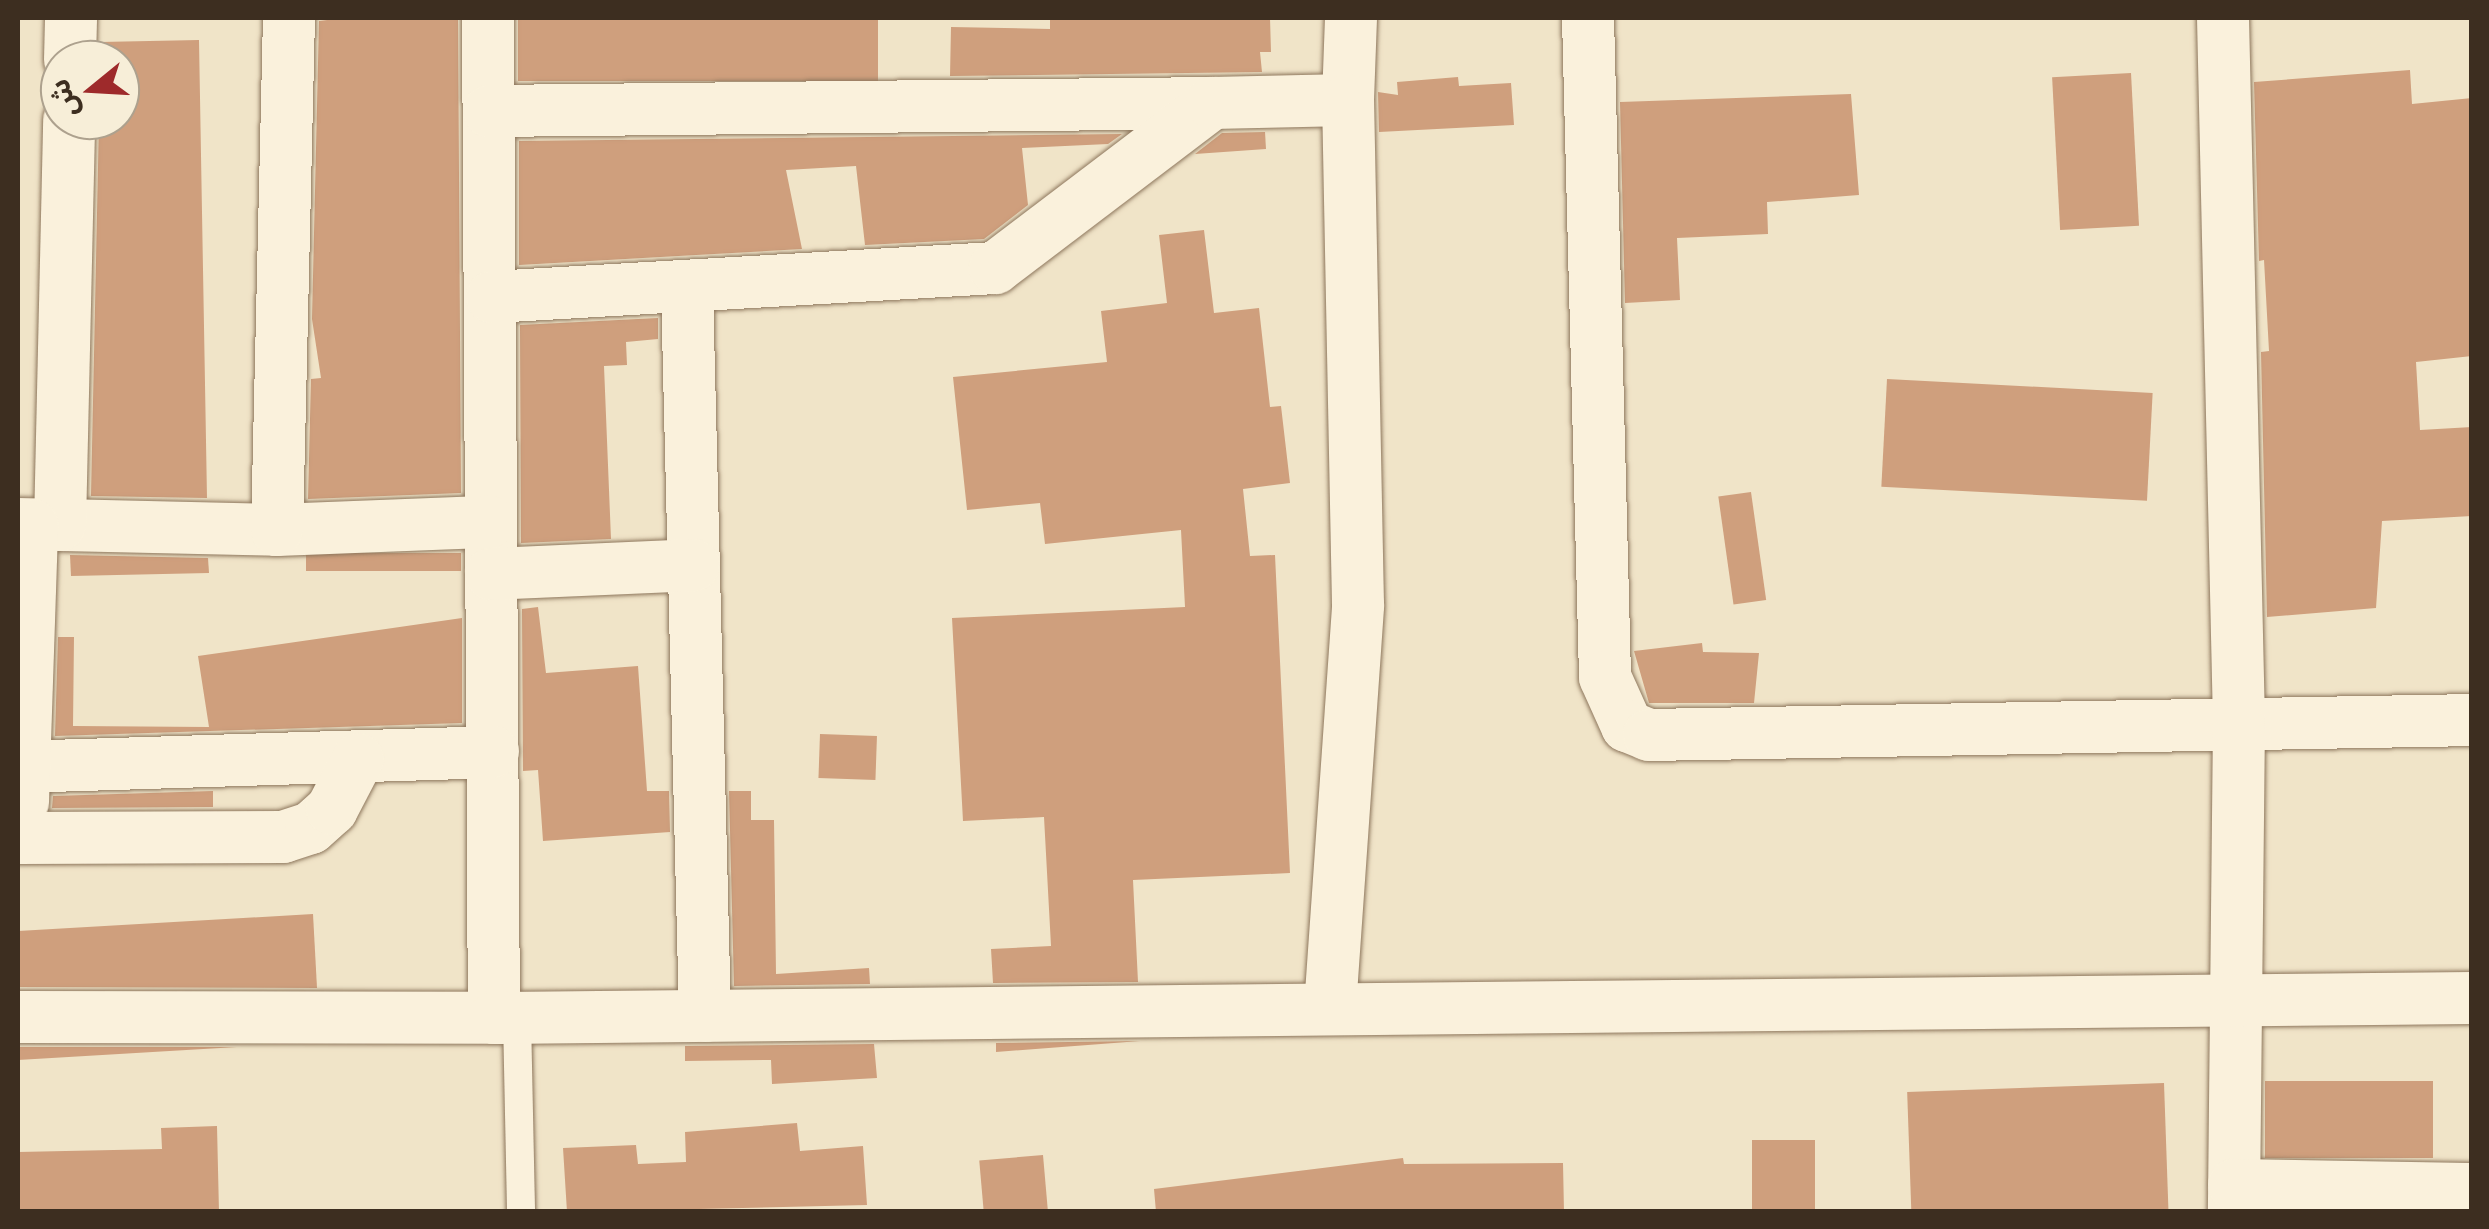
<!DOCTYPE html>
<meta charset="utf-8">
<style>
body{margin:0}
#map{position:relative;width:2489px;height:1229px;overflow:hidden;background:#f0e4c8;font-family:Merriweather,"Noto Sans Arabic",serif}
div>[style]{position:absolute}
[style*='--x']{left:calc(var(--x)*1px);top:calc(var(--y)*1px);width:calc(var(--w)*1px);rotate:calc(var(--a)*1deg)}
.building>*{inset:0;background:#cf9f7d;transform-origin:0 0}
.roads{filter:drop-shadow(0 0 2px #8d765c) drop-shadow(0 0 2px #8d765c)}
.lane>*{height:28px;margin:-14px;padding:0 14px;transform-origin:14px;border-radius:14px;background:#faf1dc}
.street>*{height:52px;margin:-26px;padding:0 26px;transform-origin:26px;border-radius:26px;background:#faf1dc}
span{translate:-50% -50%;white-space:nowrap;text-align:center;line-height:1.15;-webkit-text-stroke:9px #f7eed8;paint-order:stroke}
.frame{position:absolute;inset:0;border:20px solid #3d2e20;pointer-events:none}
.north{position:absolute;left:40px;top:40px;width:100px;height:100px;box-sizing:border-box;background:#f7eed8;border:2px solid #ada18e;border-radius:50%;rotate:252deg;font-size:28px;font-weight:700;line-height:40px;text-align:center;color:#3d2e20}
.north::after{content:'';display:block;margin:auto;width:35px;height:45px;background:#9e2a2b;clip-path:polygon(50% 0,100% 100%,50% 72%,0 100%)}
</style>
<div id="map">
<div class="building">
<i style="clip-path:polygon(343px 18px,458px 18px,461px 493px,308px 499px,311px 379px,321px 378px,312px 319px,319px 21px)"></i>
<i style="left:518px;top:18px;width:360px;height:63px"></i>
<i style="clip-path:polygon(1050px 18px,1270px 18px,1271px 52px,1260px 52px,1262px 72px,950px 76px,951px 27px,1050px 29px)"></i>
<i style="clip-path:polygon(199px 40px,207px 498px,91px 496px,99px 120px,120px 120px,120px 60px,100px 60px,100px 42px)"></i>
<i style="clip-path:polygon(2410px 70px,2412px 104px,2472px 98px,2472px 356px,2416px 362px,2420px 430px,2472px 427px,2472px 516px,2382px 521px,2376px 608px,2267px 617px,2261px 352px,2269px 351px,2264px 260px,2259px 261px,2254px 82px)"></i>
<i style="left:2131px;top:73px;width:153px;height:79px;rotate:87deg"></i>
<i style="clip-path:polygon(1458px 77px,1459px 86px,1511px 83px,1514px 125px,1379px 132px,1378px 92px,1398px 95px,1397px 82px)"></i>
<i style="clip-path:polygon(1851px 94px,1859px 195px,1767px 202px,1768px 234px,1677px 238px,1680px 300px,1625px 303px,1620px 102px)"></i>
<i style="clip-path:polygon(1265px 132px,1266px 149px,1195px 154px,1222px 133px)"></i>
<i style="clip-path:polygon(1122px 134px,1108px 144px,1022px 148px,1028px 205px,984px 239px,865px 245px,856px 166px,786px 170px,802px 249px,519px 265px,519px 141px)"></i>
<i style="clip-path:polygon(1204px 230px,1214px 313px,1259px 308px,1270px 407px,1281px 406px,1290px 483px,1243px 489px,1250px 556px,1275px 555px,1290px 873px,1133px 880px,1138px 982px,993px 983px,991px 949px,1051px 946px,1044px 817px,963px 821px,952px 618px,1185px 607px,1181px 530px,1045px 544px,1040px 503px,967px 510px,953px 377px,1107px 362px,1101px 311px,1167px 303px,1159px 235px)"></i>
<i style="clip-path:polygon(658px 318px,658px 339px,626px 342px,627px 365px,604px 366px,611px 539px,521px 543px,520px 325px)"></i>
<i style="left:1887px;top:379px;width:266px;height:108px;rotate:3deg"></i>
<i style="left:1751px;top:492px;width:109px;height:33px;rotate:82deg"></i>
<i style="left:461px;top:553px;width:18px;height:155px;rotate:90deg"></i>
<i style="clip-path:polygon(70px 555px,208px 558px,209px 573px,71px 576px)"></i>
<i style="clip-path:polygon(538px 607px,546px 673px,638px 666px,647px 791px,669px 791px,670px 832px,543px 841px,538px 770px,523px 771px,522px 609px)"></i>
<i style="clip-path:polygon(462px 618px,462px 723px,55px 736px,58px 637px,74px 637px,73px 726px,209px 727px,198px 656px)"></i>
<i style="clip-path:polygon(1702px 643px,1703px 652px,1759px 653px,1754px 703px,1649px 703px,1634px 651px)"></i>
<i style="left:820px;top:734px;width:57px;height:44px;rotate:2deg"></i>
<i style="clip-path:polygon(213px 791px,213px 807px,52px 808px,53px 796px)"></i>
<i style="clip-path:polygon(729px 791px,751px 791px,751px 820px,774px 820px,776px 974px,869px 968px,870px 984px,734px 986px)"></i>
<i style="clip-path:polygon(313px 914px,317px 988px,18px 987px,18px 931px)"></i>
<i style="clip-path:polygon(1140px 1041px,996px 1052px,996px 1043px)"></i>
<i style="clip-path:polygon(874px 1044px,877px 1078px,772px 1084px,771px 1060px,685px 1061px,685px 1046px)"></i>
<i style="clip-path:polygon(18px 1047px,237px 1047px,18px 1060px)"></i>
<i style="left:2433px;top:1081px;width:77px;height:168px;rotate:90deg"></i>
<i style="left:2164px;top:1083px;width:129px;height:257px;rotate:88deg"></i>
<i style="clip-path:polygon(797px 1123px,800px 1151px,863px 1146px,867px 1205px,567px 1212px,563px 1148px,636px 1145px,638px 1164px,686px 1162px,685px 1132px)"></i>
<i style="clip-path:polygon(217px 1126px,219px 1212px,18px 1212px,18px 1152px,162px 1149px,161px 1128px)"></i>
<i style="left:1752px;top:1140px;width:63px;height:72px"></i>
<i style="left:1043px;top:1155px;width:57px;height:64px;rotate:85deg"></i>
<i style="clip-path:polygon(1403px 1158px,1404px 1164px,1563px 1163px,1564px 1212px,1156px 1212px,1154px 1189px)"></i>
</div>
<div class="roads">
<div class="lane">
<i style="--x:517;--y:1018;--w:194;--a:88.8"></i>
</div>
<div class="street">
<i style="--x:488;--y:18;--w:1000;--a:89.66"></i>
<i style="--x:1588;--y:18;--w:659;--a:88.52"></i>
<i style="--x:1605;--y:677;--w:54;--a:65.8"></i>
<i style="--x:1627;--y:726;--w:24;--a:22"></i>
<i style="--x:1649;--y:735;--w:823;--a:-1.04"></i>
<i style="--x:2223;--y:18;--w:704;--a:88.7"></i>
<i style="--x:2239;--y:722;--w:490;--a:90.6"></i>
<i style="--x:70;--y:60;--w:42;--a:-88.6"></i>
<i style="--x:489;--y:111;--w:723;--a:-0.63"></i>
<i style="--x:687;--y:290;--w:726;--a:88.58"></i>
<i style="--x:492;--y:297;--w:504;--a:-3.3"></i>
<i style="--x:995;--y:268;--w:273;--a:-37.2"></i>
<i style="--x:1212;--y:103;--w:136;--a:-1.3"></i>
<i style="--x:1348;--y:100;--w:82;--a:-87.9"></i>
<i style="--x:18;--y:524;--w:259;--a:1.3"></i>
<i style="--x:277;--y:530;--w:213;--a:-2.2"></i>
<i style="--x:60;--y:525;--w:405;--a:-88.7"></i>
<i style="--x:277;--y:530;--w:512;--a:-88.66"></i>
<i style="--x:491;--y:574;--w:203;--a:-2.5"></i>
<i style="--x:18;--y:767;--w:475;--a:-1.8"></i>
<i style="--x:23;--y:802;--w:277;--a:-88.1"></i>
<i style="--x:18;--y:838;--w:265;--a:-0.2"></i>
<i style="--x:283;--y:837;--w:29;--a:-18"></i>
<i style="--x:311;--y:828;--w:28;--a:-42"></i>
<i style="--x:332;--y:809;--w:56;--a:-62.5"></i>
<i style="--x:1330;--y:1008;--w:404;--a:-86"></i>
<i style="--x:1358;--y:605;--w:505;--a:-91.13"></i>
<i style="--x:18;--y:1017;--w:476;--a:0.1"></i>
<i style="--x:494;--y:1018;--w:1978;--a:-0.58"></i>
<i style="--x:2234;--y:1185;--w:238;--a:1"></i>
</div>
</div>
<div class="frame"></div>
<div class="north">ش</div>
</div>
